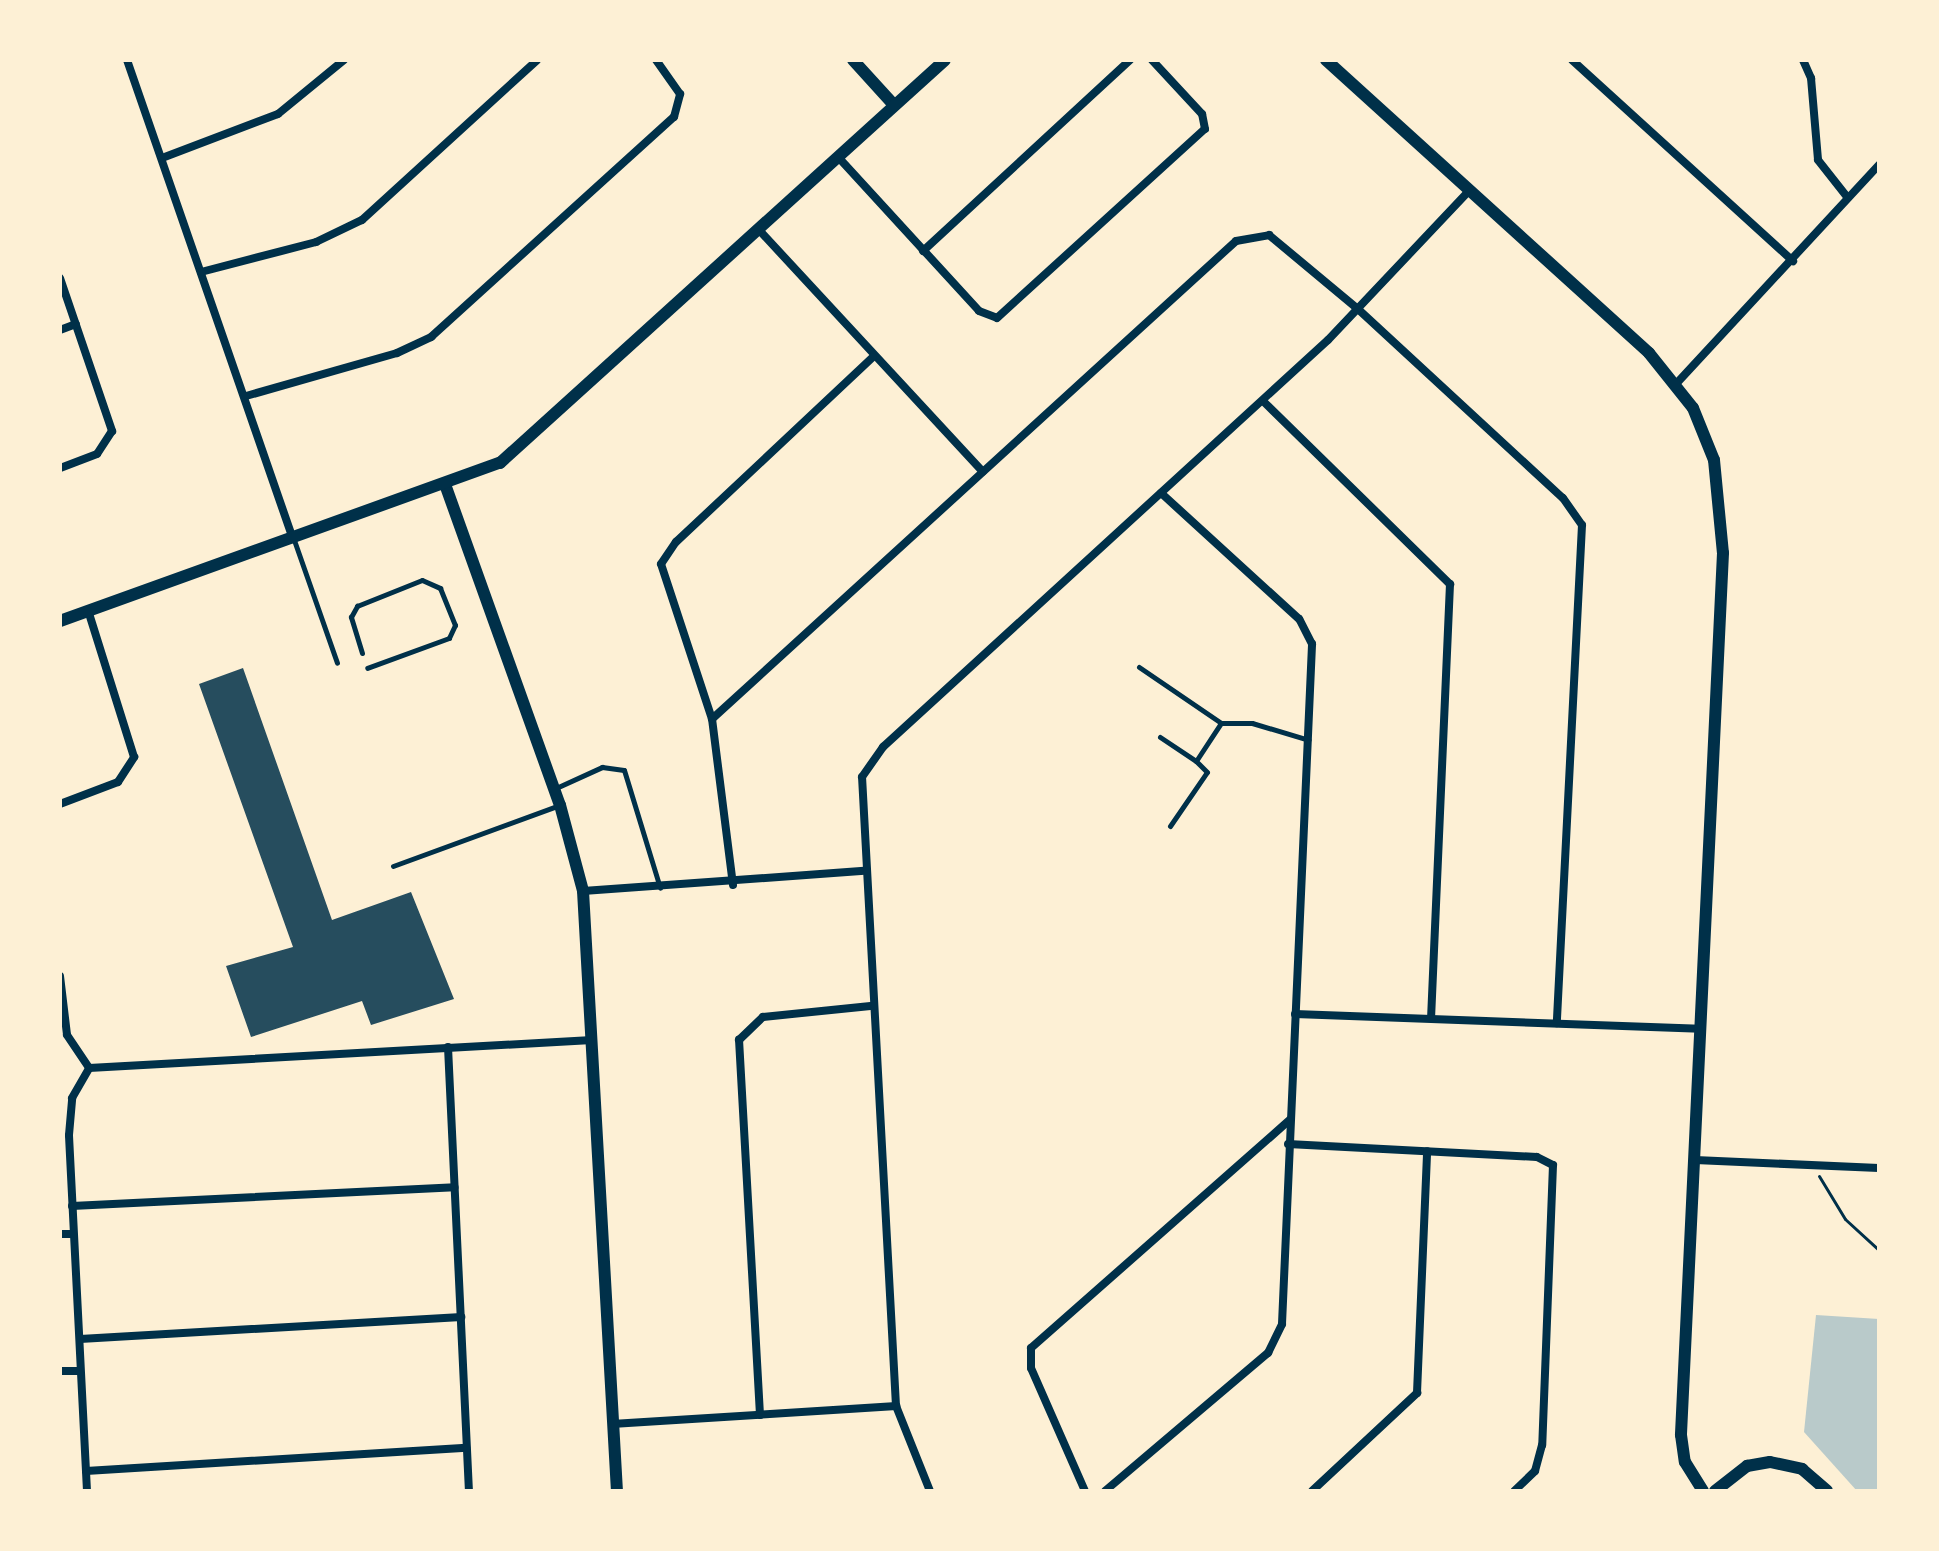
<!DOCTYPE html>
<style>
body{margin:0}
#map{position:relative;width:1939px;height:1551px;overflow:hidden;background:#fdf0d5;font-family:Arial,sans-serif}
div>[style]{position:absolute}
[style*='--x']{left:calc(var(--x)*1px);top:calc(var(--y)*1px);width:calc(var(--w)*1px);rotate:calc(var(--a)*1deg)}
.green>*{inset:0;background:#b9caca}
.building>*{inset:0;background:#264d5e}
.path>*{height:3px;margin:-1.5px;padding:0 1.5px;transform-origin:1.5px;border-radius:1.5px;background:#003049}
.service>*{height:5px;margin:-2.5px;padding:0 2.5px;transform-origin:2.5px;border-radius:2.5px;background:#003049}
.minor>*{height:8px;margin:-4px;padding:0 4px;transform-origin:4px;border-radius:4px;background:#003049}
.tertiary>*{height:12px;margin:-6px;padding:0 6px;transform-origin:6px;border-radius:6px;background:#003049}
span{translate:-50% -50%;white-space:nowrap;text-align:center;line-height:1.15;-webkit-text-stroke:7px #fdf0d5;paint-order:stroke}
.frame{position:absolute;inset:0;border:62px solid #fdf0d5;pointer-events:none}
</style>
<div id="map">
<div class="green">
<i style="clip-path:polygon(1816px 1315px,1879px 1319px,1879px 1491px,1857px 1491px,1804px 1432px)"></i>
</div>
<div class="building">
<i style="clip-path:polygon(243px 668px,332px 920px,411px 892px,454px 999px,371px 1025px,362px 1001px,251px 1037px,226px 966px,293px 947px,199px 684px)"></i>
</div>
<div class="path">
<i style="--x:1819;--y:1176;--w:50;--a:58.8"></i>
<i style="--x:1845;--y:1219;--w:46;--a:42.4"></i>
</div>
<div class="service">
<i style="--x:294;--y:540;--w:130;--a:70.7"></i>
<i style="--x:362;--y:653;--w:38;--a:-107"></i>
<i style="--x:351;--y:617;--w:13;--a:-61"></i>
<i style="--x:357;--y:606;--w:70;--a:-21.8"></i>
<i style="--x:422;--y:580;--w:20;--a:24"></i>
<i style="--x:440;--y:588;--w:40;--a:68"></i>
<i style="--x:455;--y:625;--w:14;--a:115"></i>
<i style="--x:449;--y:638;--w:87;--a:159.9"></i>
<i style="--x:1139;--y:667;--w:99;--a:34.3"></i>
<i style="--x:1221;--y:723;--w:31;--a:0"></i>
<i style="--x:1252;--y:723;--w:59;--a:16.6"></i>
<i style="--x:1160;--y:737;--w:43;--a:33.7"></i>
<i style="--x:1196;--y:761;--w:45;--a:-56.7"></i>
<i style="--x:556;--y:788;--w:51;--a:-24.5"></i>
<i style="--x:602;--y:767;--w:22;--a:8"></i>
<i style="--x:624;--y:770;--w:123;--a:73"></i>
<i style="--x:1170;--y:826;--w:65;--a:-55.6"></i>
<i style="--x:1207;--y:772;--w:16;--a:-135"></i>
<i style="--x:393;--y:866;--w:175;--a:-20.1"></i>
</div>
<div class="minor">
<i style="--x:127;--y:60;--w:507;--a:70.89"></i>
<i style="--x:1572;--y:60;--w:299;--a:42.3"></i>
<i style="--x:1803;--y:60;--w:20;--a:66"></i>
<i style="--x:1811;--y:78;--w:82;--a:85.1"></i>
<i style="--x:1818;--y:160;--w:48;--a:51.7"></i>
<i style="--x:162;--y:158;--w:124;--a:-20.8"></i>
<i style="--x:278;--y:114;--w:85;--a:-39.3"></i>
<i style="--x:839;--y:158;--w:207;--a:47.5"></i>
<i style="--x:979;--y:311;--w:19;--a:21"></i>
<i style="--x:997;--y:318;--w:281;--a:-42.3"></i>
<i style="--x:1205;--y:129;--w:15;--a:-101"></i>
<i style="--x:1202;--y:114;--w:74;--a:-132.8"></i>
<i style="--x:760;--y:231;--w:328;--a:47.2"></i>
<i style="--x:923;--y:251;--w:282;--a:-42.7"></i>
<i style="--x:201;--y:272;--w:119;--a:-14.6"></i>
<i style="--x:316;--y:242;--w:51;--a:-25.6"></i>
<i style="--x:362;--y:220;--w:237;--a:-42.4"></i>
<i style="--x:60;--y:278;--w:162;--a:71.2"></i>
<i style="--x:112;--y:431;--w:27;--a:123"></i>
<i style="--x:97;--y:454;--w:40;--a:159"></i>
<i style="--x:60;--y:330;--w:17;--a:-21"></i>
<i style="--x:1676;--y:384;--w:299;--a:-47.2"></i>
<i style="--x:246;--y:396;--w:157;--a:-15.9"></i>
<i style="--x:397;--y:353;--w:38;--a:-25"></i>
<i style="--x:431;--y:337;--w:328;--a:-42.2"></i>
<i style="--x:674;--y:117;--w:24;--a:-75"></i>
<i style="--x:680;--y:94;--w:42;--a:-125.2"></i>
<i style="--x:1263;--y:401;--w:262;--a:44.4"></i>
<i style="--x:1450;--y:584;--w:434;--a:92.5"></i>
<i style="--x:712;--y:719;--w:709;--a:-42.37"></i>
<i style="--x:1236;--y:241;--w:34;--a:-10"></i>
<i style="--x:1269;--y:235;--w:117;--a:39.8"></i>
<i style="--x:1359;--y:310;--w:277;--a:42.7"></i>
<i style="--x:1563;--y:498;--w:33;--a:55"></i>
<i style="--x:1582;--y:525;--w:499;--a:92.9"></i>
<i style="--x:60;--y:804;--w:62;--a:-20.8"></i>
<i style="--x:118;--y:782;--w:30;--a:-57"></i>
<i style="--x:134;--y:757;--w:154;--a:-107.4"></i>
<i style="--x:733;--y:885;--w:167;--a:-97.2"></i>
<i style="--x:712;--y:719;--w:163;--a:-108.2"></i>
<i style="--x:661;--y:564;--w:27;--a:-56"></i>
<i style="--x:676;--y:542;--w:270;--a:-43.2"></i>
<i style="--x:583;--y:891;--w:282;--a:-4.1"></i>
<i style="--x:60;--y:976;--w:59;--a:83.2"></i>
<i style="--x:67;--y:1035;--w:40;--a:56"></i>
<i style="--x:1295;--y:1014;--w:405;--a:2.1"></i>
<i style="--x:448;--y:1047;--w:444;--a:87.3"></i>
<i style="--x:1288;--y:1144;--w:249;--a:3"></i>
<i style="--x:1537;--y:1157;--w:18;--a:27"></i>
<i style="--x:1553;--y:1165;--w:280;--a:92.2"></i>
<i style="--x:1542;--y:1445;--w:27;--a:105"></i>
<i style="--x:1535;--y:1471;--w:29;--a:136"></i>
<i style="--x:1695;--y:1160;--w:184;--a:2.5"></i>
<i style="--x:72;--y:1206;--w:383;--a:-2.8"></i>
<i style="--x:60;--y:1234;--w:13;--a:0"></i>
<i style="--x:80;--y:1339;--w:382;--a:-3.3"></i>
<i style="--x:60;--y:1371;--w:20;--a:0"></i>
<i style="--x:760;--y:1415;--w:376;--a:-93.2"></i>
<i style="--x:739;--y:1040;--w:33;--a:-44"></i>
<i style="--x:763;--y:1017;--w:108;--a:-5.9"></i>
<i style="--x:612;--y:1424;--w:285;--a:-3.6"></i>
<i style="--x:86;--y:1471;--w:381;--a:-3.5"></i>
<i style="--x:87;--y:1491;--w:356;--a:-92.9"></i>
<i style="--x:69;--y:1135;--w:37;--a:-85"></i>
<i style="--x:72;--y:1098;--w:34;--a:-60"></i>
<i style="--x:89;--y:1068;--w:504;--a:-3.19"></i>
<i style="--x:930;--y:1491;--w:92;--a:-111.8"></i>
<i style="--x:896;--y:1406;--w:630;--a:-93.09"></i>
<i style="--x:862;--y:777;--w:37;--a:-55"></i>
<i style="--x:883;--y:747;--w:603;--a:-42.45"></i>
<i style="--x:1328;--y:340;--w:205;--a:-46.6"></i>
<i style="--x:1085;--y:1491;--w:134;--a:-113.7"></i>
<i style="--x:1031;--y:1368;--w:20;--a:-90"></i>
<i style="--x:1031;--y:1348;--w:345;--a:-41.4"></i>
<i style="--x:1105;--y:1491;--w:214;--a:-40.3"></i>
<i style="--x:1268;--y:1353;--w:32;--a:-64"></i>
<i style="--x:1282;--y:1324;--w:681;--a:-87.47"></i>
<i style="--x:1312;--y:644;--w:28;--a:-117"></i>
<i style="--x:1299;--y:619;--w:187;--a:-137.6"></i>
<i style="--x:1312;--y:1491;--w:144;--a:-43"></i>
<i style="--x:1417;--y:1393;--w:242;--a:-87.6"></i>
</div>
<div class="tertiary">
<i style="--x:853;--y:60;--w:61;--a:47.7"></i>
<i style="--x:1326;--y:60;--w:436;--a:42.2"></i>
<i style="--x:1649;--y:353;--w:70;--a:51.3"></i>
<i style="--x:1693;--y:408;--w:56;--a:68"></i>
<i style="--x:1714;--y:460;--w:93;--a:84.5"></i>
<i style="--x:1723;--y:553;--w:883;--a:92.73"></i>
<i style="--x:1681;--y:1435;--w:27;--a:82"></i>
<i style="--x:1685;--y:1462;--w:34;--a:58"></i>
<i style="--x:446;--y:487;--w:338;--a:70.3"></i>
<i style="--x:560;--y:805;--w:89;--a:75"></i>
<i style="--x:583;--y:891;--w:601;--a:86.76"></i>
<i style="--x:60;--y:621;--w:468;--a:-19.8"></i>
<i style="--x:500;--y:463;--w:600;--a:-42.16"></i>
<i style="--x:1715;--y:1491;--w:41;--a:-38"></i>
<i style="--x:1747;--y:1466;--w:23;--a:-10"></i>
<i style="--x:1770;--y:1462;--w:33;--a:12"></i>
<i style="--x:1802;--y:1469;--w:33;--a:41"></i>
</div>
<div class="frame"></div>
</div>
